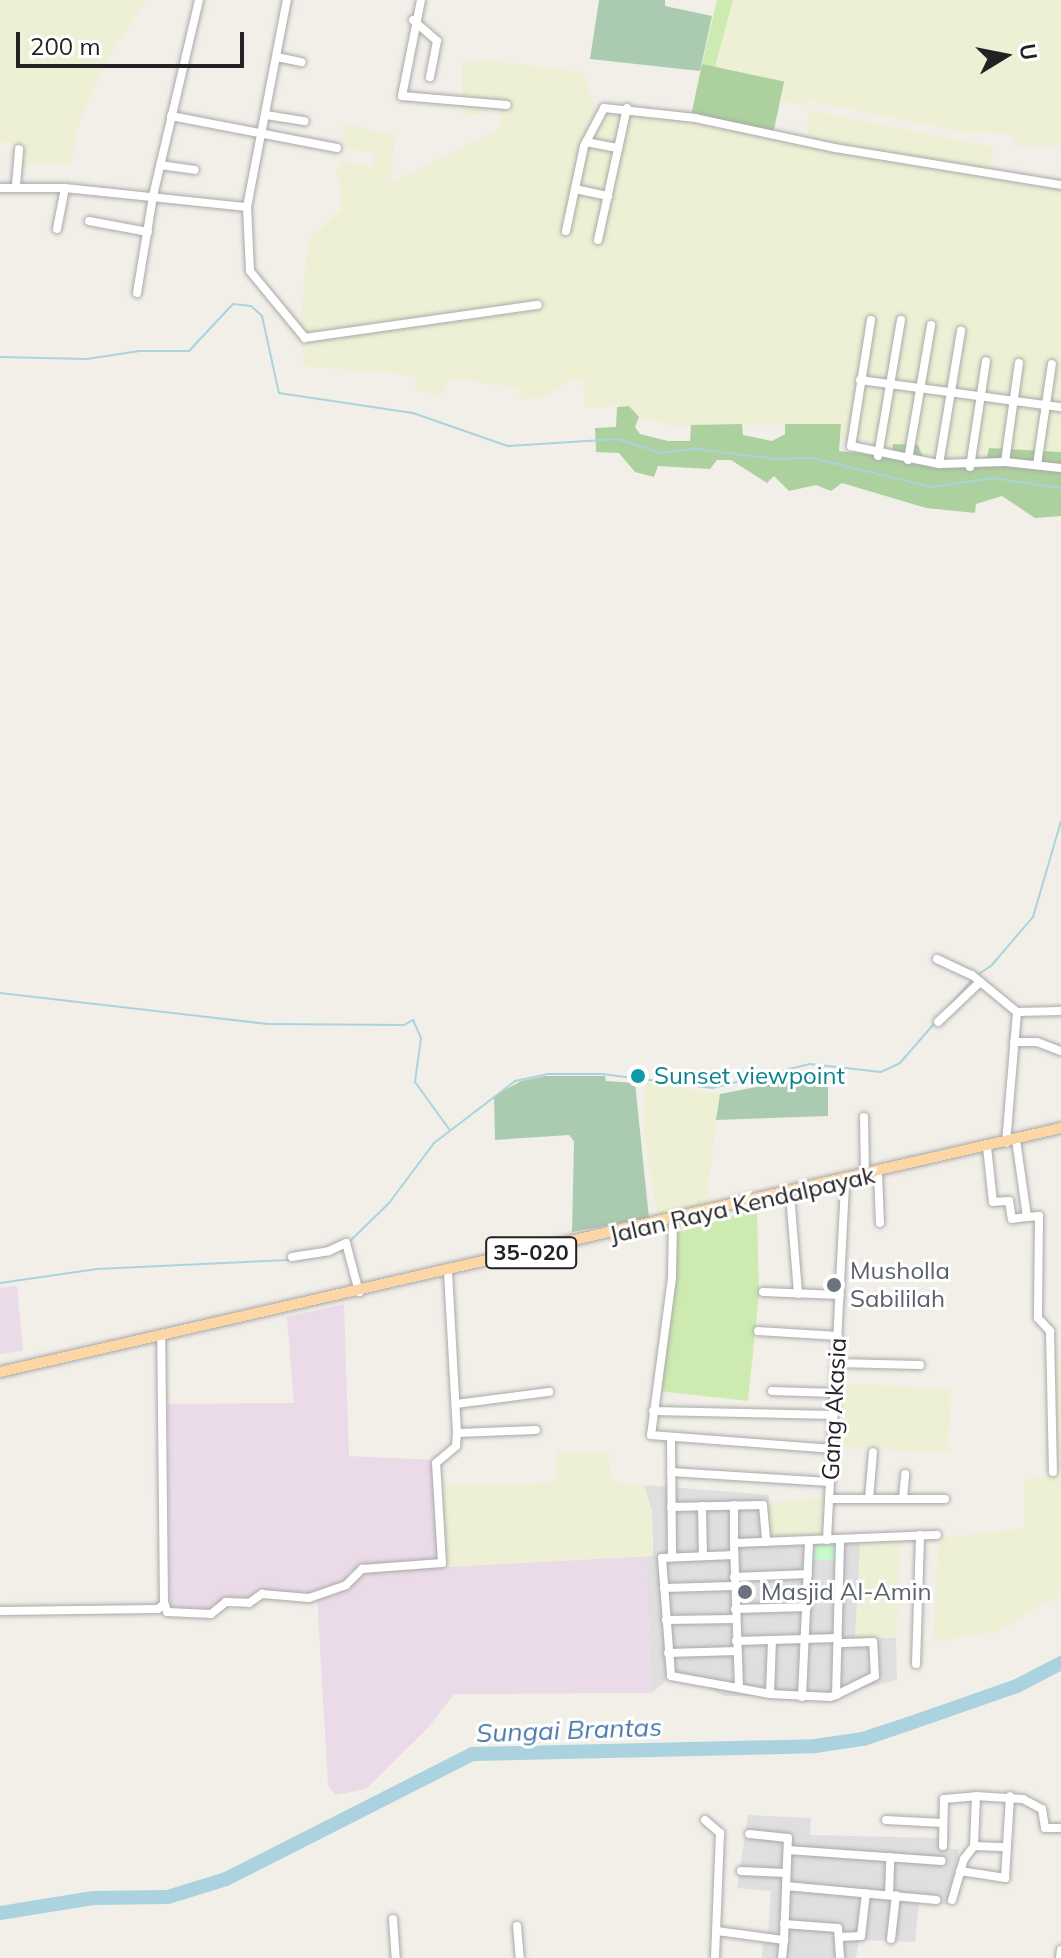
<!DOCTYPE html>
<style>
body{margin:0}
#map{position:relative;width:1061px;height:1958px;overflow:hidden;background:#f2efe9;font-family:Mulish,sans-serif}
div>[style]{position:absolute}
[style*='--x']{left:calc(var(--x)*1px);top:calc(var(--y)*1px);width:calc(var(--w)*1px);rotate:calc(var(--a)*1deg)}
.residential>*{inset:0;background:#e0dfdf}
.industrial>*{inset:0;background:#ebdbe8}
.farmland>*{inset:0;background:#eef0d5;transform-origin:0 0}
.grass>*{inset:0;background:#cdebb0}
.forest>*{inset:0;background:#add19e;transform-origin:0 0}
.cemetery>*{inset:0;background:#aacbaf}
.park>*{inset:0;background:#c8facc}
.stream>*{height:2px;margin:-1px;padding:0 1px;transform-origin:1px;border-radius:1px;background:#aad3df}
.river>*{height:14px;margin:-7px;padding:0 7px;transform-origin:7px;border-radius:7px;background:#aad3df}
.roads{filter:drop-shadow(0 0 2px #a9a9a9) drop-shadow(0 0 2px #a9a9a9)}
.minor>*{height:8px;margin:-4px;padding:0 4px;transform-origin:4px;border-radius:4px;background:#fff}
.major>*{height:10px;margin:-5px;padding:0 5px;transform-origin:5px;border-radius:5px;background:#fcd6a4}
.dots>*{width:22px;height:22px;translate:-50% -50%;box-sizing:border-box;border:4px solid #fff;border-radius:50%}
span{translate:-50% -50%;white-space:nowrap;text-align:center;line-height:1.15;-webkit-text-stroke:6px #fff;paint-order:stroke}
.shield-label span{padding:2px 6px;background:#fff;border:2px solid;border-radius:6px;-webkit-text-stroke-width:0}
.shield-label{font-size:22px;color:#222;font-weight:700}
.culture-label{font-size:24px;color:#0d838f}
.left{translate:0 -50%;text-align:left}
.street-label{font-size:24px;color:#222}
.worship-label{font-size:24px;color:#5b616d}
.water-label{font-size:26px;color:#4a7aab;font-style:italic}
.north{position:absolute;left:965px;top:16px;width:80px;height:80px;-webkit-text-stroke:6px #fff;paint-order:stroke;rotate:80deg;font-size:22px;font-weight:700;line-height:32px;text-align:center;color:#222}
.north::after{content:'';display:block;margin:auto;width:28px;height:36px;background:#222;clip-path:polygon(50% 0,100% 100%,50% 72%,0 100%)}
.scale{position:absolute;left:16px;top:32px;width:228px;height:36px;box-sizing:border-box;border:4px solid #222;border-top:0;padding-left:10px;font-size:24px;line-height:28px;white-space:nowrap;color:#222;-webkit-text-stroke:6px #fff;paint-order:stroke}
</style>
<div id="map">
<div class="residential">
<i style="clip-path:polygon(644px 1485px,769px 1495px,767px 1539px,861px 1537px,855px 1637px,896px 1638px,897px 1680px,829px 1696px,724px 1696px,691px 1679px,670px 1678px,651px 1693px,646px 1556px,653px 1555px,652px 1512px)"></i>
<i style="clip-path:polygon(748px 1815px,811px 1818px,810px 1835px,939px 1838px,939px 1848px,959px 1849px,947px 1905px,919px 1902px,915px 1942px,859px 1940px,856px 1958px,762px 1958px,763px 1941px,720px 1936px,721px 1929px,768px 1934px,771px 1891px,737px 1888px)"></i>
</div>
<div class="industrial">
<i style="clip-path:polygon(17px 1286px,23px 1351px,0 1354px,0 1288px)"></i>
<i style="clip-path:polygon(344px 1304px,349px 1456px,434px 1460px,439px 1561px,367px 1566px,351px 1571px,341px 1586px,306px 1595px,266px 1590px,251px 1599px,227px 1597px,211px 1611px,170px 1608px,168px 1404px,294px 1403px,287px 1317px)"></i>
<i style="clip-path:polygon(646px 1556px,651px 1693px,454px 1694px,428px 1728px,366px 1789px,335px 1795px,328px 1785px,317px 1597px,374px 1571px)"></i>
</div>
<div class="farmland">
<i style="clip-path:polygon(0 0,147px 0,111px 53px,80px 120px,70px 165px,19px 164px,25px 144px,0 142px)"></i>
<i style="clip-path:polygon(733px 0,1061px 0,1061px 146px,1015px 146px,1010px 134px,970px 133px,807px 100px,805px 105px,781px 101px,784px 81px,715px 67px)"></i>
<i style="clip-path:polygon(487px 60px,584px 72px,596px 116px,607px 111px,693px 119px,806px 143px,809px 110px,994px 147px,992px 180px,1061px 187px,1061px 452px,988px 449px,987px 457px,952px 464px,892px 458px,875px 455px,872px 442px,838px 438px,841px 424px,676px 426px,639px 417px,629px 406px,586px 407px,583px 381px,573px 379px,545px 397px,519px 400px,518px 388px,452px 378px,441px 396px,414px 390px,417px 376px,304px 366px,300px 328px,308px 241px,343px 208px,336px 171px,341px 161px,373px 166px,374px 153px,342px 147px,344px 123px,395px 135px,391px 183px,502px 128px,499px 108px,466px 117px,462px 101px,462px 63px)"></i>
<i style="clip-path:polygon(646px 1082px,720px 1094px,706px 1205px,657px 1217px,644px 1128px)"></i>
<i style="clip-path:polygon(1061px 1346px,1061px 1469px,1056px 1469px,1054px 1380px)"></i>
<i style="left:838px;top:1384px;width:113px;height:64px;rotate:2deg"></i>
<i style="clip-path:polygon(557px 1451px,609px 1454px,611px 1481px,644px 1485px,652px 1512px,653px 1556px,446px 1567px,442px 1486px,556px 1482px)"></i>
<i style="clip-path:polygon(1061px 1474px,1061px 1593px,997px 1632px,933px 1642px,939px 1538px,1024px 1528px,1024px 1479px)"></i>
<i style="clip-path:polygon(825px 1496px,823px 1535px,769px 1538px,768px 1504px)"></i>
<i style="left:900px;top:1539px;width:99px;height:40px;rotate:92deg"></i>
</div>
<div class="grass">
<i style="clip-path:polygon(717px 0,733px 0,715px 67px,702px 64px)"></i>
<i style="clip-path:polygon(757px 1209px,759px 1294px,748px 1401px,659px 1391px,676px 1233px)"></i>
</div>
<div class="forest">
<i style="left:702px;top:64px;width:84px;height:56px;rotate:12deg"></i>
<i style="clip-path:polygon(629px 406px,639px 417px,635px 427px,640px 434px,668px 441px,690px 441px,691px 425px,742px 424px,743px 435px,772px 441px,785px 434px,785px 424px,841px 424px,839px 451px,892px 457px,893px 444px,918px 445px,926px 465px,987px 457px,989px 448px,1061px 452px,1061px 516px,1035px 518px,1002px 496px,976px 504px,975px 513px,926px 508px,842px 483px,831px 491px,816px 485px,789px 491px,774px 476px,767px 483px,731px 460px,717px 460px,710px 469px,658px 466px,654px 477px,635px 472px,619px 453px,596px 452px,595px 428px,616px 427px,617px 407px)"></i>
</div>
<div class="cemetery">
<i style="clip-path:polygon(599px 0,665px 0,665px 6px,712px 16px,700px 71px,590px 59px)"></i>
<i style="clip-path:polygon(828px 1073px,828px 1116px,716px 1120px,720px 1094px)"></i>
<i style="clip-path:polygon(545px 1076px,605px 1076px,606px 1081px,635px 1083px,649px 1218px,572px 1232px,574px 1141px,569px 1135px,495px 1140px,494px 1096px,521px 1081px)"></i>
</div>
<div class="park">
<i style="clip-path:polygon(838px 1542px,838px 1560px,811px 1560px,812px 1544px)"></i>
</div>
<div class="stream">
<i style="--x:0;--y:357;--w:87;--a:1.3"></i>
<i style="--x:87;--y:359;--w:53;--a:-8.7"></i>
<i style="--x:139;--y:351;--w:50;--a:0"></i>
<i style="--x:189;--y:351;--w:64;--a:-46.9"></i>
<i style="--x:233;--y:304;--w:18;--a:6"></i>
<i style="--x:251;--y:306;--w:15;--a:42"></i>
<i style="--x:262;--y:316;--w:79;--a:77.6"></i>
<i style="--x:279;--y:393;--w:135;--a:8.5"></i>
<i style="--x:413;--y:413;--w:101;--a:19.2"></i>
<i style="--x:508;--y:446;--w:110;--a:-3.6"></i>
<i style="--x:618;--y:439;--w:45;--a:18"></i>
<i style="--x:661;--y:453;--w:35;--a:-7"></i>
<i style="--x:696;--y:449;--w:80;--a:7.2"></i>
<i style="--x:775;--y:459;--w:37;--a:-2"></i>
<i style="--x:812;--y:458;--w:122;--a:13.7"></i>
<i style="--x:931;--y:487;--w:63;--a:-8.3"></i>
<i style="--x:993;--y:478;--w:69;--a:8.4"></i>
<i style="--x:976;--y:976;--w:18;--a:-34"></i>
<i style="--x:991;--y:966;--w:65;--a:-49.4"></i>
<i style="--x:1033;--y:917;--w:100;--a:-73.7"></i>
<i style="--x:0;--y:993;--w:268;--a:6.6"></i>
<i style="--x:266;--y:1024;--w:138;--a:0.4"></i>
<i style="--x:404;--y:1025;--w:10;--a:-29"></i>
<i style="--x:413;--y:1020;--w:20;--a:66"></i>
<i style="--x:421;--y:1038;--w:44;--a:97.8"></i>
<i style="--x:415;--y:1082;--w:58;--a:54.1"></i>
<i style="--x:348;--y:1243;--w:57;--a:-44.3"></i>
<i style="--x:389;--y:1203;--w:75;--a:-53.1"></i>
<i style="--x:434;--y:1143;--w:102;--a:-37.4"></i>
<i style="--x:515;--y:1081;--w:33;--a:-12"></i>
<i style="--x:547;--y:1074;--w:55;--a:0"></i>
<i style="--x:602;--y:1074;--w:111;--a:7.3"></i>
<i style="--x:712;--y:1088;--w:101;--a:-13.8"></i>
<i style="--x:810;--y:1064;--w:71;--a:6.4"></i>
<i style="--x:881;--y:1072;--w:21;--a:-25"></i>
<i style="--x:900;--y:1063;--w:110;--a:-49.1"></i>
<i style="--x:300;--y:1260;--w:30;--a:-12"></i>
<i style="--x:0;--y:1283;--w:98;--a:-8.2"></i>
<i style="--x:97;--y:1269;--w:193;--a:-2.7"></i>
</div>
<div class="river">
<i style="--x:0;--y:1913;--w:94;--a:-9.2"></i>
<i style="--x:93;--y:1898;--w:75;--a:-0.8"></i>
<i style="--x:168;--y:1897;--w:61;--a:-17.2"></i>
<i style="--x:226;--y:1879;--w:276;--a:-26.9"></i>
<i style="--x:472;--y:1754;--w:343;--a:-1.3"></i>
<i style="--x:815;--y:1746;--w:49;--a:-8.3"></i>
<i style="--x:863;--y:1739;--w:47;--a:-18.4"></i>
<i style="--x:908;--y:1724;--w:115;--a:-19.2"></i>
<i style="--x:1017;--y:1686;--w:50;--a:-27.6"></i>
</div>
<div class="roads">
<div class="minor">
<i style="--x:421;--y:0;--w:98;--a:101.2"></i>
<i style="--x:402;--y:96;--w:105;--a:4.9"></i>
<i style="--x:413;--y:20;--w:32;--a:41"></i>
<i style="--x:437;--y:41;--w:37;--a:101"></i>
<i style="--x:277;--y:57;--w:25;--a:12"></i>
<i style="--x:266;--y:115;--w:39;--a:9"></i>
<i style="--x:171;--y:116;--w:169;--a:10.9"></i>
<i style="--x:586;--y:142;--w:33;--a:11"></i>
<i style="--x:160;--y:165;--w:35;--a:8"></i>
<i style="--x:16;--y:185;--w:36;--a:-85"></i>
<i style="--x:0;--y:188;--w:65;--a:0"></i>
<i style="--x:65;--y:188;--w:183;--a:6"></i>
<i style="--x:247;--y:207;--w:211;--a:-79.1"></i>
<i style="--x:575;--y:189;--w:34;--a:12"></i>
<i style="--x:247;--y:207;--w:64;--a:87.3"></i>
<i style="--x:250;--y:271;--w:87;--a:50.6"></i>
<i style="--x:305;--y:338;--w:235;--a:-8.1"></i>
<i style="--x:89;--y:221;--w:60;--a:10.6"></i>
<i style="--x:57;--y:229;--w:42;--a:-79"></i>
<i style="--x:566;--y:231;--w:87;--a:-78"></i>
<i style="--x:584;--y:146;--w:43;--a:-62.2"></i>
<i style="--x:604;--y:108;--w:92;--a:6.3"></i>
<i style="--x:695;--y:118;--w:143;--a:12.1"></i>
<i style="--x:835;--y:148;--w:229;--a:9.3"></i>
<i style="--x:598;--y:240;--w:135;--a:-77.6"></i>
<i style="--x:137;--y:293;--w:98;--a:-80.6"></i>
<i style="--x:153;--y:196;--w:201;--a:-76.8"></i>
<i style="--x:871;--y:320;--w:128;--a:99"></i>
<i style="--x:851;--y:446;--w:90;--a:11.6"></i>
<i style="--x:939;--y:464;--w:66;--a:-1.7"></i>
<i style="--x:1005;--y:462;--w:56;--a:6.1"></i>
<i style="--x:860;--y:380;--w:203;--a:7.7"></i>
<i style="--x:878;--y:456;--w:138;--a:-80.4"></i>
<i style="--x:908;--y:460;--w:137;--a:-80.3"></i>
<i style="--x:1005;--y:462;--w:100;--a:-82"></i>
<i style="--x:939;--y:464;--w:135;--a:-80.6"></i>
<i style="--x:1037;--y:465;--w:102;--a:-81.6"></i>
<i style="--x:970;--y:467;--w:107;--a:-81.4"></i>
<i style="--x:937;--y:959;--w:38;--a:25"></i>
<i style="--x:972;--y:975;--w:58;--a:39.4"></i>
<i style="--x:1017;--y:1012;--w:131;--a:94.8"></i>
<i style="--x:1017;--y:1012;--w:44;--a:-1.3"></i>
<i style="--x:938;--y:1022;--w:58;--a:-43.6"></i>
<i style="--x:1014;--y:1042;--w:23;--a:0"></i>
<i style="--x:1037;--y:1042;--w:26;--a:21"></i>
<i style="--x:864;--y:1117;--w:59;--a:89"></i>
<i style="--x:987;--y:1147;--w:55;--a:83.8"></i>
<i style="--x:993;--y:1202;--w:16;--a:-4"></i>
<i style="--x:1009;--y:1201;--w:18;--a:81"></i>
<i style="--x:1012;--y:1219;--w:15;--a:-8"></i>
<i style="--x:1027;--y:1217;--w:78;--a:-98.1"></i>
<i style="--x:878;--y:1174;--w:49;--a:87.7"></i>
<i style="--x:790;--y:1194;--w:100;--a:85.4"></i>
<i style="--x:1027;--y:1217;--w:12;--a:-5"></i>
<i style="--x:1039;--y:1216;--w:102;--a:90.6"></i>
<i style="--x:1038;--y:1318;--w:18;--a:47"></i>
<i style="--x:1050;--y:1331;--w:141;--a:88.8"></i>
<i style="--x:673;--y:1220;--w:58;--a:91"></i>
<i style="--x:672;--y:1278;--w:158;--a:97.6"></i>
<i style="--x:651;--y:1435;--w:182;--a:4.4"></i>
<i style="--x:292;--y:1257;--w:37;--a:-9"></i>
<i style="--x:329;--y:1251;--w:19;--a:-25"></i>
<i style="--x:346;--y:1243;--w:51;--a:75.1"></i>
<i style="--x:763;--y:1292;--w:77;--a:2.2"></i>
<i style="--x:758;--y:1331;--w:80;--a:3.6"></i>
<i style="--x:836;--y:1363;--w:84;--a:1.4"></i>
<i style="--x:772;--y:1391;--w:63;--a:1.8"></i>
<i style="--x:456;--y:1404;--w:94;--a:-7.4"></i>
<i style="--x:653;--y:1411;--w:181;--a:1.3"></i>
<i style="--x:457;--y:1433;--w:79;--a:-2.2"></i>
<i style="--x:671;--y:1438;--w:118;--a:89.5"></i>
<i style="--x:671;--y:1472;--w:159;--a:3.6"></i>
<i style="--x:829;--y:1499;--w:116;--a:0"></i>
<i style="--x:869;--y:1499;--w:47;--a:-85.1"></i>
<i style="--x:903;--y:1499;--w:25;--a:-85"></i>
<i style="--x:702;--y:1506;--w:50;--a:88.9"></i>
<i style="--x:671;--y:1507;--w:92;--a:-1.2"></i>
<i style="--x:763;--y:1505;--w:37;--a:85"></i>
<i style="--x:827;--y:1540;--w:359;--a:-87.1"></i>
<i style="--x:734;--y:1543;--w:38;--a:-90"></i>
<i style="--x:734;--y:1555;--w:72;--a:177.6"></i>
<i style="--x:662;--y:1558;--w:118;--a:85.6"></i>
<i style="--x:671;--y:1676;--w:101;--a:10.3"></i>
<i style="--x:770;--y:1694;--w:60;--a:2.9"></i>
<i style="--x:830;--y:1697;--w:6;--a:-18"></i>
<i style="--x:836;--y:1695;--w:156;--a:-88.5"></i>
<i style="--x:734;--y:1577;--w:74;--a:-2.3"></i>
<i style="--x:664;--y:1588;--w:70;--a:-1.6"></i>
<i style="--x:164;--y:1602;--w:10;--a:73"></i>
<i style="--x:167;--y:1612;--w:44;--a:2.6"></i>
<i style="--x:211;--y:1614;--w:19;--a:-39"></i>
<i style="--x:226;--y:1602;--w:23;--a:2"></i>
<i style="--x:249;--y:1603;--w:16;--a:-35"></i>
<i style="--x:262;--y:1594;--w:47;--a:4.9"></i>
<i style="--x:309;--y:1598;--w:39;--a:-19"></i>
<i style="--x:346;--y:1585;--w:23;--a:-45"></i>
<i style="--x:362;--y:1569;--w:80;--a:-4.3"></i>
<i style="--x:442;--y:1563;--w:100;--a:-93.4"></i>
<i style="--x:436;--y:1463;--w:26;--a:-40"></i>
<i style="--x:456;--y:1446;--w:13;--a:-86"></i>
<i style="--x:457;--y:1433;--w:163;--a:-93.2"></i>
<i style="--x:735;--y:1609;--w:72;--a:-1.6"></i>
<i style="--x:0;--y:1611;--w:158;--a:-0.7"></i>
<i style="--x:158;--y:1609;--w:8;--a:-40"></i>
<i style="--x:164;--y:1604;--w:268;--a:-90.6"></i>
<i style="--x:666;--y:1620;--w:69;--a:-0.8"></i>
<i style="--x:736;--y:1641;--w:102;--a:-1.7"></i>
<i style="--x:668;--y:1653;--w:69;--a:-1.7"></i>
<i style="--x:916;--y:1664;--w:129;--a:-88.2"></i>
<i style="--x:739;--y:1687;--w:144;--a:-92"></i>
<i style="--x:734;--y:1543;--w:203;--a:-2.3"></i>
<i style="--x:770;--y:1694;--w:54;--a:-87.9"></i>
<i style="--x:836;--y:1695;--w:43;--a:-26"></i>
<i style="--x:875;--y:1676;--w:34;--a:-93"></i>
<i style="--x:873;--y:1642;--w:35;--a:178"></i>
<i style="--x:802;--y:1697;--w:156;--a:-87.4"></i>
<i style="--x:705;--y:1820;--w:20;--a:41"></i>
<i style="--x:720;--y:1833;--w:125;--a:92.3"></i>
<i style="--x:886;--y:1820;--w:57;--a:3"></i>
<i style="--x:943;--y:1846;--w:47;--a:-88.8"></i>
<i style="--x:944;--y:1799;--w:32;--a:-5"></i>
<i style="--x:974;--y:1846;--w:33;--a:2"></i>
<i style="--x:788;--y:1850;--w:154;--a:4.1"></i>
<i style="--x:741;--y:1871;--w:45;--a:2.5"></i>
<i style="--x:960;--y:1871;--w:46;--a:8.8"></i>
<i style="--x:1005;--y:1878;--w:82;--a:-86.5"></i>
<i style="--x:786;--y:1886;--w:151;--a:5.3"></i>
<i style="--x:889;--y:1895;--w:38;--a:-88"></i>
<i style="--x:952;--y:1900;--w:43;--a:-73.7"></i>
<i style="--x:964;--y:1859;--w:16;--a:-52"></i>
<i style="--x:974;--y:1846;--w:50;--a:-87.7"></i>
<i style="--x:976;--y:1796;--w:47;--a:3.7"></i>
<i style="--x:1023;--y:1799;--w:21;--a:28"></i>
<i style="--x:1042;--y:1809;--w:19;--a:81"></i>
<i style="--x:1045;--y:1828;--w:16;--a:0"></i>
<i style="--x:393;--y:1919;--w:39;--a:86"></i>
<i style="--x:784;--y:1924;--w:54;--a:4.2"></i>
<i style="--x:838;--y:1928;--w:30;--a:86"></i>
<i style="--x:517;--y:1926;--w:32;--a:85"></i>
<i style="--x:717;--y:1931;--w:68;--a:7.7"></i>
<i style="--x:784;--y:1940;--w:102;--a:-87.8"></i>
<i style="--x:788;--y:1838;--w:39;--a:-174"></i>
<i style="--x:841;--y:1937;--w:20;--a:-3"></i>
<i style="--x:861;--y:1936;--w:43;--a:-83.4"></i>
<i style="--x:891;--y:1939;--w:44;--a:-83.5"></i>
<i style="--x:782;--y:1958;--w:18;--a:-84"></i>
<i style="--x:1060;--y:1958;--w:8;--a:-83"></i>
</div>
<div class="major">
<i style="--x:0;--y:1372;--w:1089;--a:-12.95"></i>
</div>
</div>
<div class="dots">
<i style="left:638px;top:1076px;background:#0f9aa8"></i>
<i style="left:834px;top:1285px;background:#6b7280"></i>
<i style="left:745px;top:1592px;background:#6b7280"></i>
</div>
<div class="shield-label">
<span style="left:531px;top:1253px">35-020</span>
</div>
<div class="culture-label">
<span class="left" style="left:654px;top:1076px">Sunset viewpoint</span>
</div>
<div class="street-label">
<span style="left:742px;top:1205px;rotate:-13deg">Jalan Raya Kendalpayak</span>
<span style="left:834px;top:1409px;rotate:-87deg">Gang Akasia</span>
</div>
<div class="worship-label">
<span class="left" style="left:850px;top:1285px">Musholla<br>Sabililah</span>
<span class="left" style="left:761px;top:1592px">Masjid Al-Amin</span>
</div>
<div class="water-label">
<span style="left:569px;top:1730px;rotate:-2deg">Sungai Brantas</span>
</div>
<div class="north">U</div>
<div class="scale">200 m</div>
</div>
